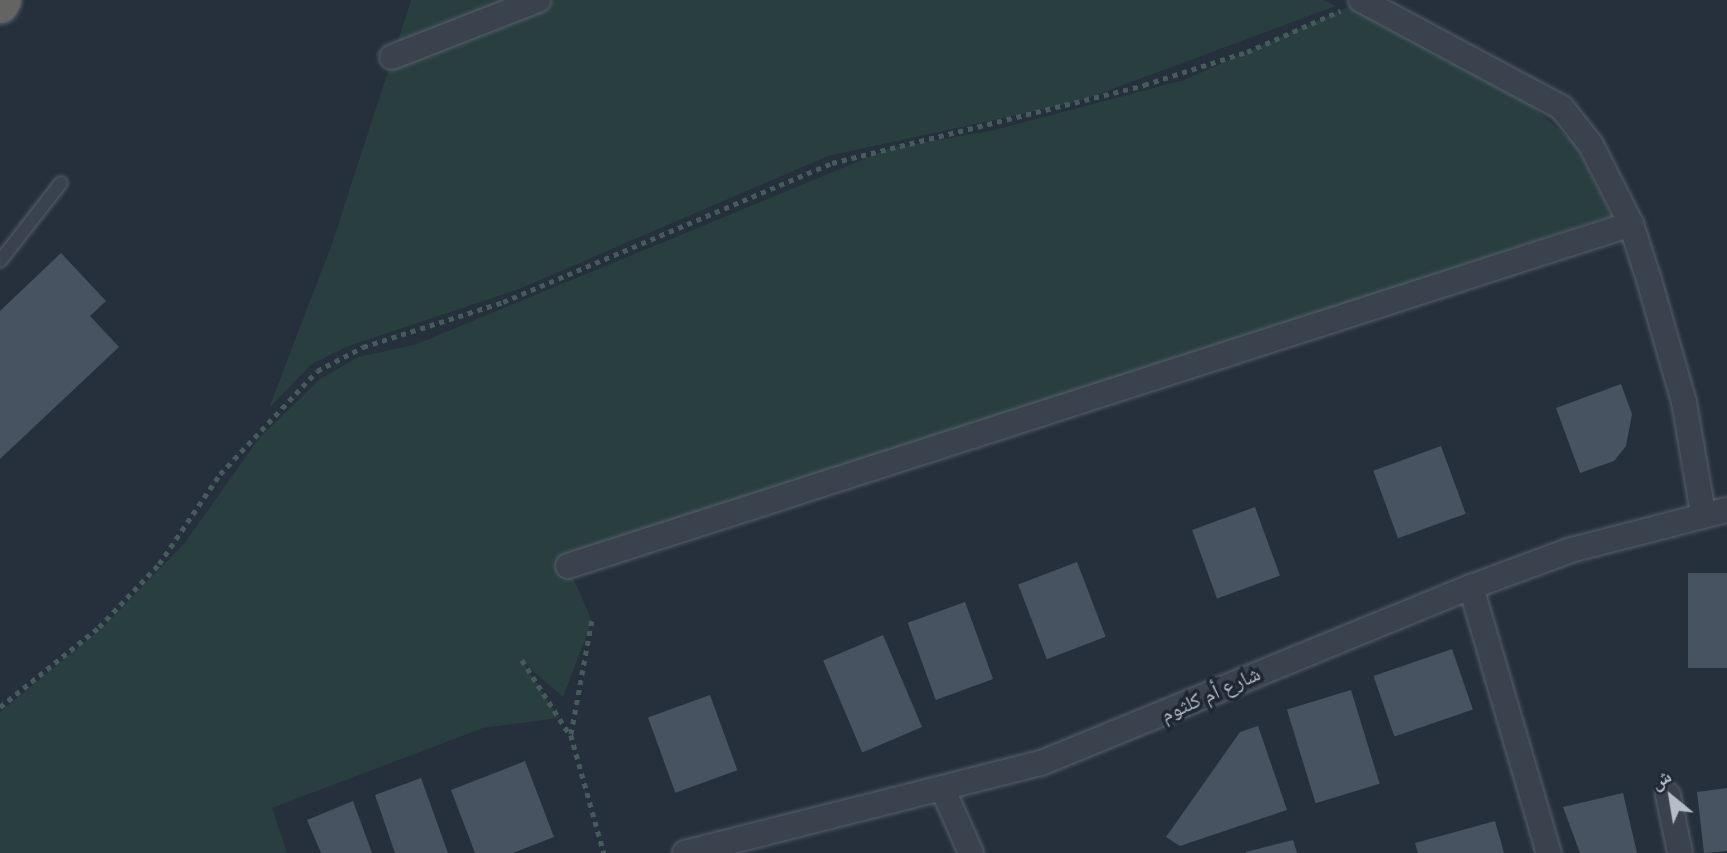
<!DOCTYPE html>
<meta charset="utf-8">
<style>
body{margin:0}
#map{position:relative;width:1727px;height:853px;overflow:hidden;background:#25303c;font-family:"IBM Plex Sans","Noto Naskh Arabic",sans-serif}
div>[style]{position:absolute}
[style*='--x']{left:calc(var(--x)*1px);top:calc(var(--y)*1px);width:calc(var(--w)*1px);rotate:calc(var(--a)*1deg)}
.green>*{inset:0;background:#283e3f}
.building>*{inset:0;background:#475360;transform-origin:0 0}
.path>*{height:4.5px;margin-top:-2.25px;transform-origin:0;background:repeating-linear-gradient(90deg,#475b5d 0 5px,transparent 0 10px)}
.roads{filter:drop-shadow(0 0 2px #57606b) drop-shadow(0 0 2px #57606b)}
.service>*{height:12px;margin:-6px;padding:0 6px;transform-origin:6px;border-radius:6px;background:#39424d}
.minor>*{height:24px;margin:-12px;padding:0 12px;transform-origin:12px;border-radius:12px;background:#39424d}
.trunk>*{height:38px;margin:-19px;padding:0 19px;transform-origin:19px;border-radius:19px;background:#646462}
span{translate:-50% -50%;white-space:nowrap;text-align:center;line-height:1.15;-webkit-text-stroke:7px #1e2732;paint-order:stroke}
.street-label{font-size:21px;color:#b5bdc8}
.north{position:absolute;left:1636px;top:762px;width:70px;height:70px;-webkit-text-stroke:5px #1e2732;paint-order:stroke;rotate:330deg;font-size:19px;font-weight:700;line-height:28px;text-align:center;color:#b5bdc8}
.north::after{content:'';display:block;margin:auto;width:24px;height:32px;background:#b5bdc8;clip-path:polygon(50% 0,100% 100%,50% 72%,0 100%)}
</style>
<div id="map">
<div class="green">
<i style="clip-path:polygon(411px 0,540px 0,423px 46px,555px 0,1323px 0,1336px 6px,1077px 102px,828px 156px,519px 289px,346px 347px,312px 364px,269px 408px,333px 241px)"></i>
<i style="clip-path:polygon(1353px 5px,1532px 106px,1576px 145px,1611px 216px,556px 565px,568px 566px,592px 621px,563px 697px,524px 663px,559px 718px,483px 728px,272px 808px,287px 853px,0 853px,0 712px,102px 628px,184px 544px,259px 438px,320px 379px,358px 357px,417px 344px,891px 148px,990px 131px,1184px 80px)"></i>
</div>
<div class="building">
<i style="clip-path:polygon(61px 253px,106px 301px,90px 316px,119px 347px,0 459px,0 311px)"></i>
<i style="clip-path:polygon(1621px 384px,1632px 414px,1626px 446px,1614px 461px,1580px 473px,1556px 408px)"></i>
<i style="left:1441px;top:446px;width:72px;height:72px;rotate:70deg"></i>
<i style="left:1255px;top:507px;width:73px;height:67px;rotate:70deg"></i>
<i style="left:1077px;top:562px;width:80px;height:63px;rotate:69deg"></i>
<i style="left:1727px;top:573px;width:95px;height:39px;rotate:90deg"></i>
<i style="left:965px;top:602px;width:82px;height:61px;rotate:70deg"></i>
<i style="left:883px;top:635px;width:100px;height:65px;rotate:67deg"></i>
<i style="left:1452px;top:649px;width:64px;height:83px;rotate:71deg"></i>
<i style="left:1351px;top:690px;width:98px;height:67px;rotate:73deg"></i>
<i style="left:710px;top:695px;width:80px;height:66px;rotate:70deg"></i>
<i style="clip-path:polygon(1258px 726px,1287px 810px,1180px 846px,1166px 837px,1240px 732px)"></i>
<i style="clip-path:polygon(525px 761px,554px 837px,513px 853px,475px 853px,451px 790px)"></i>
<i style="clip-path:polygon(421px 778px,448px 853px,395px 853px,375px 795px)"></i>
<i style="clip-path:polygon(1727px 788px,1727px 851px,1704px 853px,1697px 792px)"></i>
<i style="clip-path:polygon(1623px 793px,1637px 853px,1580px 853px,1563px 807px)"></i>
<i style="clip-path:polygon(353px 801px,372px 853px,321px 853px,307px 820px)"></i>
<i style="clip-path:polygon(1495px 821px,1504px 853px,1418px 853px,1415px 843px)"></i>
<i style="clip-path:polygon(1293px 840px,1297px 853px,1246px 853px,1246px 852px)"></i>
</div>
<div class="path">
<i style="--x:592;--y:621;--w:116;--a:100.4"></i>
<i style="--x:571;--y:735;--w:123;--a:74.4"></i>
<i style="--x:522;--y:660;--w:89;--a:57.4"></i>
<i style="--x:0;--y:707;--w:127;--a:-38.9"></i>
<i style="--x:99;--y:627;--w:87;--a:-46.4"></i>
<i style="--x:159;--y:564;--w:109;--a:-55.9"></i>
<i style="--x:220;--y:474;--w:141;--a:-46.7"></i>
<i style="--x:317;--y:371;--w:52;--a:-27.6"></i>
<i style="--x:363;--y:347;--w:147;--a:-17.8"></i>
<i style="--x:503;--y:302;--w:357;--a:-22.9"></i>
<i style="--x:832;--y:163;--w:322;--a:-14"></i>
<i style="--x:1144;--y:85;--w:108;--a:-17.8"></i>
<i style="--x:1247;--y:52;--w:102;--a:-23.8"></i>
</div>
<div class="roads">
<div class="service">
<i style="--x:0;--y:261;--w:99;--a:-52"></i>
</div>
<div class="minor">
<i style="--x:1361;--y:0;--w:228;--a:28.2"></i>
<i style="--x:1562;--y:108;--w:47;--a:51.9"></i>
<i style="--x:1591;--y:145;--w:89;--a:63.1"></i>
<i style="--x:1631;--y:224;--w:59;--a:72.2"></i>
<i style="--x:1649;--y:280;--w:127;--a:74"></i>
<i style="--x:1684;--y:402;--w:113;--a:80.3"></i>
<i style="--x:392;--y:57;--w:157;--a:-21.3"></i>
<i style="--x:568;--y:566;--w:1117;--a:-17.83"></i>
<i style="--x:1471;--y:587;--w:277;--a:73.7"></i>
<i style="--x:944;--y:792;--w:67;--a:66.1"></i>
<i style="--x:1668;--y:795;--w:59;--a:78.3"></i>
<i style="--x:685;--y:853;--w:367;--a:-14.2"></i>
<i style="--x:1041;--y:763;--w:465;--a:-22.3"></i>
<i style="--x:1471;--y:587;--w:107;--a:-20.3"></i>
<i style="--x:1571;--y:550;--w:161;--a:-14.4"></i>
</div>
<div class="trunk">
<i style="--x:0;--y:4;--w:4;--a:-63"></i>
</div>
</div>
<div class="street-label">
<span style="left:1210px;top:693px;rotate:-24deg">شارع أم كلثوم</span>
</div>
<div class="north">ش</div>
</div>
